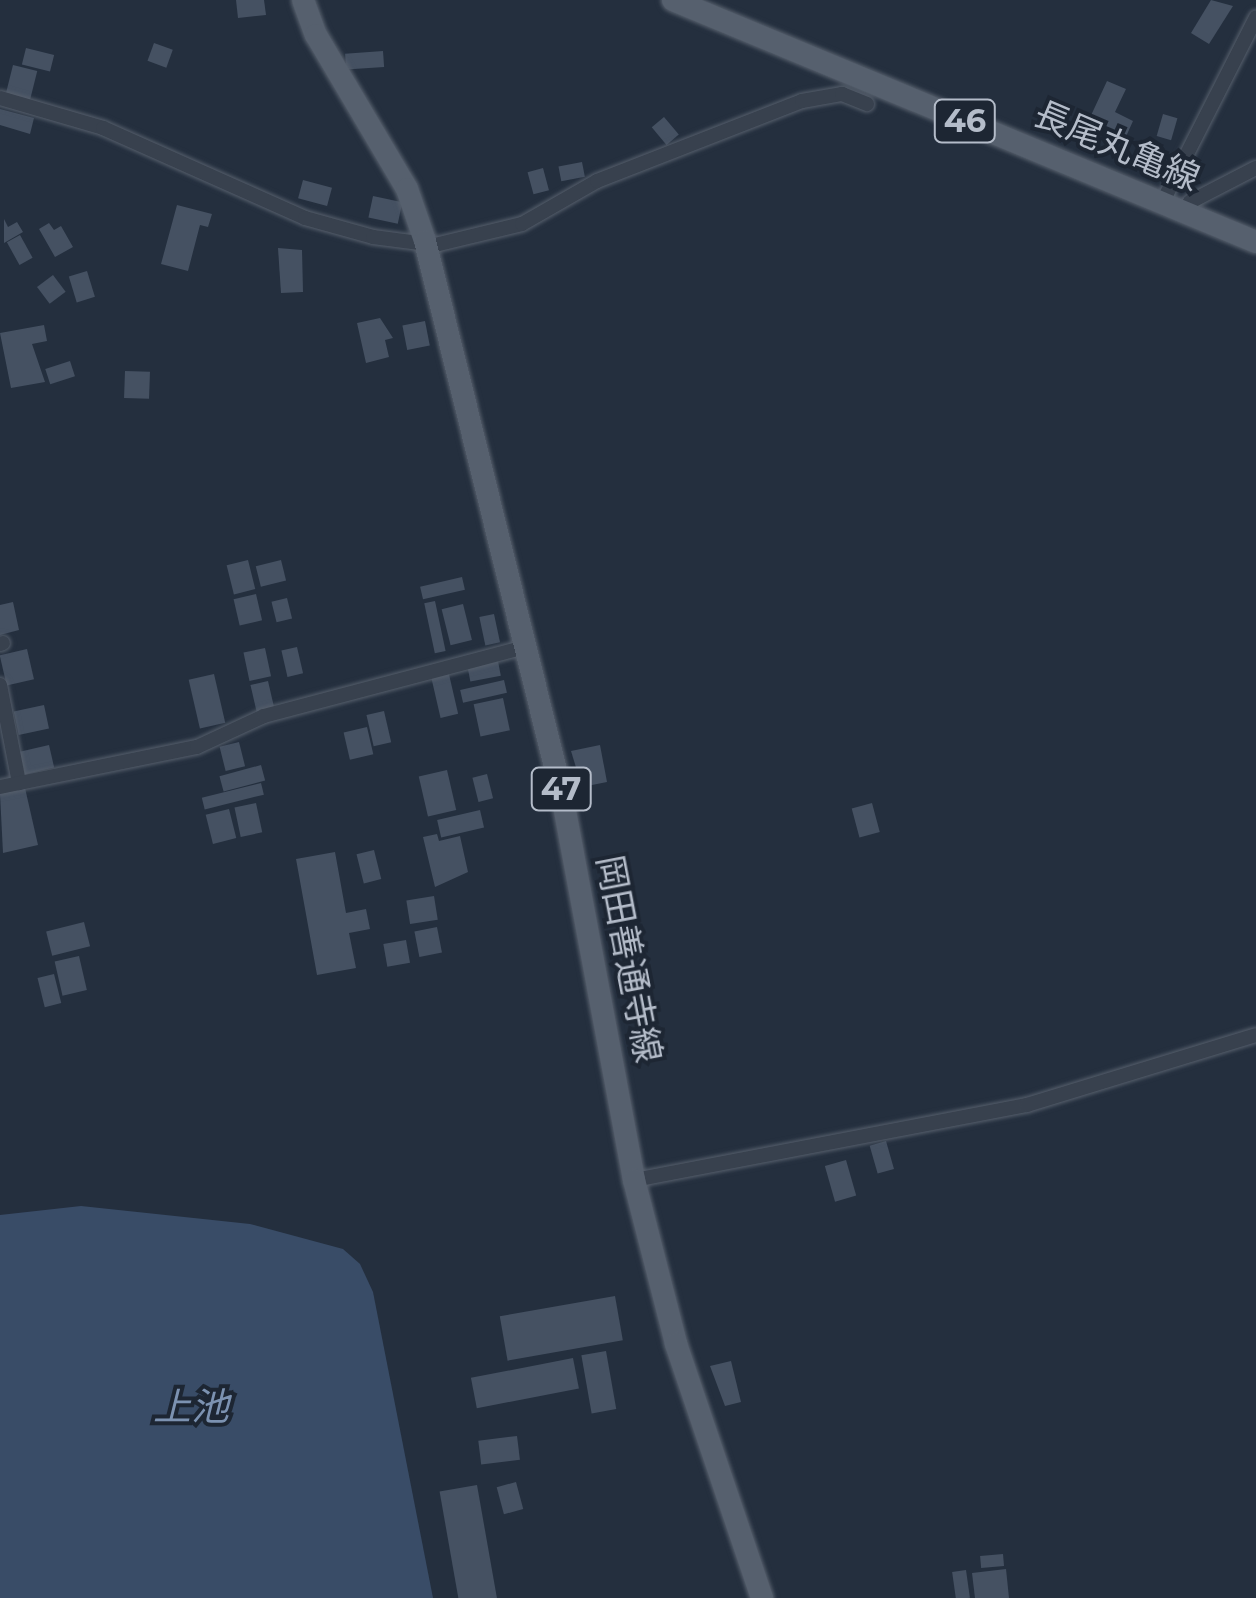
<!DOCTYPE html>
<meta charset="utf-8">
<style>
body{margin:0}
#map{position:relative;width:1256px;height:1598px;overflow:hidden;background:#242f3e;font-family:Montserrat,"Noto Sans JP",sans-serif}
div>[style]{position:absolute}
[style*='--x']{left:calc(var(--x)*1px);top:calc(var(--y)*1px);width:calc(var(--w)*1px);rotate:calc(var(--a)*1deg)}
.water>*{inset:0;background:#394c67}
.building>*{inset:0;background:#455162;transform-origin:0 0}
.roads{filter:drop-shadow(0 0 2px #565f6c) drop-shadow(0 0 2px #565f6c)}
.minor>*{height:14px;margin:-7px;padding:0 7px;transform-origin:7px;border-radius:7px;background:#38414e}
.primary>*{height:22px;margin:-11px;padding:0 11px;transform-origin:11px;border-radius:11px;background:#56606e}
span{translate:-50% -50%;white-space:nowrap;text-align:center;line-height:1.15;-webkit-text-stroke:8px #1d2633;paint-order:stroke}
.shield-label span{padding:2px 8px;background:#1d2633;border:2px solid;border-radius:8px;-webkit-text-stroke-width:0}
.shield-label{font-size:32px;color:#b4bcc9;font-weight:700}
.street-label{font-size:35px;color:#b4bcc9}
.water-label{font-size:38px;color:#7c92b1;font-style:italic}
</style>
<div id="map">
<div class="water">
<i style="clip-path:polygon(81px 1206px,250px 1224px,343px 1249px,360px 1264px,373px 1292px,433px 1598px,0 1598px,0 1215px)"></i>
</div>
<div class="building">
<i style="clip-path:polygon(236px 0,264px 0,266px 15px,238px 18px)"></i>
<i style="clip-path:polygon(1211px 0,1233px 6px,1209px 44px,1191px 33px)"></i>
<i style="left:154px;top:43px;width:20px;height:19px;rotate:20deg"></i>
<i style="left:26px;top:48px;width:29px;height:17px;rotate:14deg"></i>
<i style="left:383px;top:51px;width:16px;height:38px;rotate:86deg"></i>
<i style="left:13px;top:65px;width:25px;height:32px;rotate:14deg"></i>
<i style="clip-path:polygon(1107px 81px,1126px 89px,1115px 112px,1133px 121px,1124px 141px,1087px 124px)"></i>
<i style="clip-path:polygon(0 109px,34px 118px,30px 134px,0 125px)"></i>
<i style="left:1163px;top:114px;width:15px;height:23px;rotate:16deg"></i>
<i style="left:664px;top:117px;width:23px;height:16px;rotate:50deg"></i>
<i style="left:1146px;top:145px;width:18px;height:18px;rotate:22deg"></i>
<i style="left:582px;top:162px;width:15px;height:24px;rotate:79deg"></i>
<i style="left:543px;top:168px;width:23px;height:16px;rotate:75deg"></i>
<i style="left:303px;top:180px;width:30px;height:19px;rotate:15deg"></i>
<i style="left:373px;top:196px;width:30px;height:22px;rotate:12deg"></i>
<i style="clip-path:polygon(177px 205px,212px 214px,208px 227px,200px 225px,188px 271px,161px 264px)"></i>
<i style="clip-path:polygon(4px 219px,8px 227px,17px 222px,23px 232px,4px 243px)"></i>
<i style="clip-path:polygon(49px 223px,54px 230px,61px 226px,73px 247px,55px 257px,39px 229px)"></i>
<i style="left:20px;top:235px;width:26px;height:15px;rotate:61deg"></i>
<i style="clip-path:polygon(278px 248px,302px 250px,303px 292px,281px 293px)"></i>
<i style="left:87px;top:271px;width:27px;height:19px;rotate:73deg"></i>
<i style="left:53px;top:275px;width:21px;height:20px;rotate:53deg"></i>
<i style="clip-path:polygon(380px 318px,393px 338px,385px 340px,389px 357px,366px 363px,357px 323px)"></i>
<i style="left:425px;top:321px;width:25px;height:23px;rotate:79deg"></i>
<i style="clip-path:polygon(44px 325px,47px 341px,32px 344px,45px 382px,11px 388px,0 333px)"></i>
<i style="left:70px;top:361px;width:16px;height:26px;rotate:72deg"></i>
<i style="left:125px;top:371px;width:25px;height:27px;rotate:2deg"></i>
<i style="left:248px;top:560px;width:30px;height:22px;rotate:76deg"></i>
<i style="left:281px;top:560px;width:21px;height:26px;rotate:76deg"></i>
<i style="left:462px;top:577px;width:13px;height:43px;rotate:77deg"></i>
<i style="left:256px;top:594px;width:27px;height:23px;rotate:77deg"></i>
<i style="left:287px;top:598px;width:21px;height:16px;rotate:76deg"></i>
<i style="left:435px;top:601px;width:51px;height:11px;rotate:78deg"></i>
<i style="clip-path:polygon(13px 602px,19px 630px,0 635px,0 605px)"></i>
<i style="left:463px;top:604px;width:37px;height:22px;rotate:76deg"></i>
<i style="left:494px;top:614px;width:29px;height:15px;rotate:78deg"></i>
<i style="left:297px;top:647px;width:27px;height:16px;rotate:77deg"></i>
<i style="left:265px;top:648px;width:29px;height:22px;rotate:78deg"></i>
<i style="left:27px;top:649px;width:31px;height:28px;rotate:77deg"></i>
<i style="left:497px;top:656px;width:20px;height:31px;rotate:79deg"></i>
<i style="left:448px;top:670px;width:45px;height:18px;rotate:77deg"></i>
<i style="left:214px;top:674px;width:50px;height:26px;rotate:77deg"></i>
<i style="left:504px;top:680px;width:13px;height:45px;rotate:77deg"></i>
<i style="left:268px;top:681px;width:28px;height:18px;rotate:77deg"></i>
<i style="left:503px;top:698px;width:33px;height:30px;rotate:78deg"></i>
<i style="left:44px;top:705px;width:24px;height:31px;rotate:78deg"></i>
<i style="left:384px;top:711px;width:32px;height:18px;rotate:77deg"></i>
<i style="left:367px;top:727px;width:28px;height:24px;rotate:77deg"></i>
<i style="left:239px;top:742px;width:25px;height:20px;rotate:76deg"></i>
<i style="left:49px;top:745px;width:23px;height:30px;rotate:77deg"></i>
<i style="clip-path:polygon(600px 745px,607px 782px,582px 787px,571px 751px)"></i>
<i style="left:261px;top:765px;width:16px;height:43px;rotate:75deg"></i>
<i style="left:447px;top:770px;width:41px;height:29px;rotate:77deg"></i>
<i style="left:487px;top:774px;width:25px;height:15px;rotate:76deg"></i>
<i style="left:261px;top:783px;width:12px;height:61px;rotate:76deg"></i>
<i style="clip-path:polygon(25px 788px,38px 845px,3px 853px,0 794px)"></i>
<i style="left:256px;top:803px;width:30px;height:22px;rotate:78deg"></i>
<i style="left:872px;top:803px;width:30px;height:21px;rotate:75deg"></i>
<i style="left:229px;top:809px;width:30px;height:24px;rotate:76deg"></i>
<i style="left:480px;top:810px;width:18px;height:44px;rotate:77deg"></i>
<i style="clip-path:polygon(437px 834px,439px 841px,460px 836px,468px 872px,435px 887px,423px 837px)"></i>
<i style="left:374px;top:850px;width:30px;height:18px;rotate:76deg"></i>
<i style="clip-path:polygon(335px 852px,346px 913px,366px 909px,370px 929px,349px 933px,356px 968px,317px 975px,296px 859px)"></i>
<i style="left:434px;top:896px;width:24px;height:28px;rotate:81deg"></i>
<i style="left:84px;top:922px;width:25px;height:39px;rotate:76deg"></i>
<i style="left:437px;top:927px;width:26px;height:23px;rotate:79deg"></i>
<i style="left:406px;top:940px;width:23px;height:23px;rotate:80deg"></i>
<i style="left:79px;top:956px;width:35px;height:25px;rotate:77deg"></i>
<i style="left:54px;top:974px;width:30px;height:17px;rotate:76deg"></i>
<i style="left:886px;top:1141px;width:29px;height:17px;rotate:74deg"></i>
<i style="left:846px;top:1160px;width:37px;height:22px;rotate:74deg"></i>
<i style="left:615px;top:1296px;width:45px;height:117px;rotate:80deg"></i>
<i style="left:606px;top:1351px;width:59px;height:25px;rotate:80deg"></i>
<i style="left:573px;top:1358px;width:31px;height:104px;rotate:79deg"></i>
<i style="clip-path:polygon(731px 1361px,741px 1402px,725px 1406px,710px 1366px)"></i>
<i style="left:517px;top:1436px;width:24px;height:39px;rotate:83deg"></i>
<i style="left:516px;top:1482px;width:28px;height:20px;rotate:75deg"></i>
<i style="left:477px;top:1485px;width:115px;height:38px;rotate:80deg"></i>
<i style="left:1003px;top:1554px;width:12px;height:23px;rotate:85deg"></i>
<i style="clip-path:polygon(1006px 1569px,1009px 1598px,975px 1598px,972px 1573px)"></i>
<i style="left:966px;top:1570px;width:28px;height:14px;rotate:82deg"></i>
</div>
<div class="roads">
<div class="minor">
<i style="--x:0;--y:98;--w:107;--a:16.2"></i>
<i style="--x:103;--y:128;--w:221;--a:24"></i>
<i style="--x:305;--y:218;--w:71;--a:15.6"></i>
<i style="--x:373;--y:237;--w:63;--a:7.4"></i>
<i style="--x:435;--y:245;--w:89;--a:-13.6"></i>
<i style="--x:522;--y:224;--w:86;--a:-29.8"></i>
<i style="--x:597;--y:181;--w:220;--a:-21.3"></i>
<i style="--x:802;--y:101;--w:41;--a:-9.9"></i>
<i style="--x:842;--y:94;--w:27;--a:22"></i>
<i style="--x:1162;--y:203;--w:208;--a:-63.1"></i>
<i style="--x:1186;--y:214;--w:13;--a:-72"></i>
<i style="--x:1190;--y:202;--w:74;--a:-27.3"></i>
<i style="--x:0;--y:644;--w:3;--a:-18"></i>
<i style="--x:0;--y:685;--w:100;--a:79"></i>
<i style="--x:0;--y:787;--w:201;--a:-11.5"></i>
<i style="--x:197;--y:747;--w:74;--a:-24.8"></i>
<i style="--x:264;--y:716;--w:270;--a:-14.8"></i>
<i style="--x:634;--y:1180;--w:400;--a:-10.8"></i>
<i style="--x:1027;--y:1105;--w:239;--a:-17"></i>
</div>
<div class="primary">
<i style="--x:303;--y:0;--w:37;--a:70"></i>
<i style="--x:316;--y:35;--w:179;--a:59.4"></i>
<i style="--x:407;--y:189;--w:55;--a:70.9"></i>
<i style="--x:425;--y:241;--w:571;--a:76.11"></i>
<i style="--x:562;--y:795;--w:392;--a:79.4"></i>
<i style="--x:634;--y:1180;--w:169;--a:75.6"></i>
<i style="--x:676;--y:1344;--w:268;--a:71.3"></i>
<i style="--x:673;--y:0;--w:631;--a:22.54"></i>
</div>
</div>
<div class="shield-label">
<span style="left:965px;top:121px">46</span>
<span style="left:561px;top:789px">47</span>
</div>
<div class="street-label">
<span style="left:1117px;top:146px;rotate:23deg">長尾丸亀線</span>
<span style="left:629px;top:959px;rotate:79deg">岡田善通寺線</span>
</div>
<div class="water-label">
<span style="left:191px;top:1407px">上池</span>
</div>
</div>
